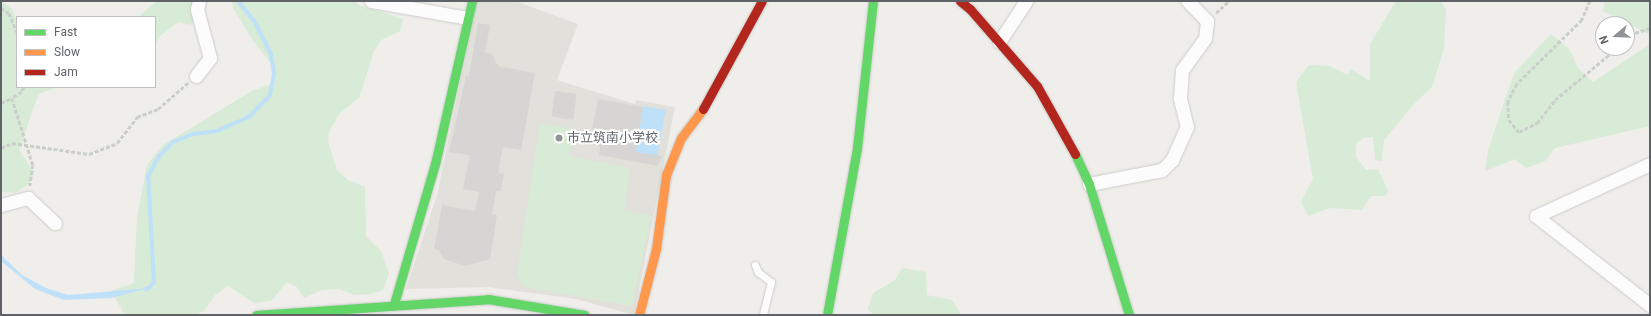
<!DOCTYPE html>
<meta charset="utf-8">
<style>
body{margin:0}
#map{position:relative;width:1651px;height:316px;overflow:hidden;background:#efeeea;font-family:Roboto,"Noto Sans JP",sans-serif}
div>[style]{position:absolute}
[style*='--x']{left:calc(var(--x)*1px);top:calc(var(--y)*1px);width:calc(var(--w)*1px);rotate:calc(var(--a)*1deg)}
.education>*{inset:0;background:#e2e0da}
.green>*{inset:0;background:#d8ebd6}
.water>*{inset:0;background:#bfe0f9;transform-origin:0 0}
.stream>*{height:4px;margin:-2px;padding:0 2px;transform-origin:2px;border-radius:2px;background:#bfe0f9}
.building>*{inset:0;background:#d6d5d3;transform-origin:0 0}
.path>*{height:2.5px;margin-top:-1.25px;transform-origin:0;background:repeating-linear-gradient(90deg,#cacfcc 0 4px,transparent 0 6px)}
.roads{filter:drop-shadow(0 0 1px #cbcccc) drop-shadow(0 0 1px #cbcccc)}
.lane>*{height:7px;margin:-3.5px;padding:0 3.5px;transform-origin:3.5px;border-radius:3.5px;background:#fdfcfc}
.street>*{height:13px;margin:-6.5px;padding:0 6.5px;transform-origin:6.5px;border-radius:6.5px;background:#fdfcfc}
.fast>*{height:9px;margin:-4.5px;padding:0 4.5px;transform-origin:4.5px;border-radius:4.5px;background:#63d668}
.slow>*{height:9px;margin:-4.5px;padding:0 4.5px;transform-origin:4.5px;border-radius:4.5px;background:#ff974d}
.jam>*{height:9px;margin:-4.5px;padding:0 4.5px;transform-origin:4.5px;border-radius:4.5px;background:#b3261e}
.dots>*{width:11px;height:11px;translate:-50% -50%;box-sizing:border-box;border:2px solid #fff;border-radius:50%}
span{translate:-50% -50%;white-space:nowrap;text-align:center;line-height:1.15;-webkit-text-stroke:4px #fff;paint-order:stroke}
.poi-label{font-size:13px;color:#5f6368}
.left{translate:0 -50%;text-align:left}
.frame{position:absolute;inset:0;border:2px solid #5f6368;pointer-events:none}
.legend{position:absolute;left:16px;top:16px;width:140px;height:72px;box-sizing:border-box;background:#fff;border:1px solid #bfc1c3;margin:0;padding:5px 7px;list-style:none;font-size:12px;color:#5f6368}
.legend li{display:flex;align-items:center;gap:8px;height:20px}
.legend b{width:20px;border:1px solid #bfc1c3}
.north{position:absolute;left:1595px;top:16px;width:40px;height:40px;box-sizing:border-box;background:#fff;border:1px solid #bfc1c3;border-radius:50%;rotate:251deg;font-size:11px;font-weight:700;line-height:16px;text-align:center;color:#5f6368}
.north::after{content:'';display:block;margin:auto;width:14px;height:18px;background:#919496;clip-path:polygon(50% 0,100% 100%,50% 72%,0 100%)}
</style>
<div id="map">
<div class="education">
<i style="clip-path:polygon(477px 1px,515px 1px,578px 24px,557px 80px,635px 104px,636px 100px,675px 107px,634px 315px,576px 299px,487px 287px,406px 289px,437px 195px)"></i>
</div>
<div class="green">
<i style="clip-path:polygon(1px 1px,12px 9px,17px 21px,17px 87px,58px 87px,39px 94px,32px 112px,19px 150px,34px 172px,29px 184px,15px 193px,1px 192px)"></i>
<i style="clip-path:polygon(157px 1px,204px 1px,204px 16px,190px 25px,178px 22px,160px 36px,155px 46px,155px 17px,138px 17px)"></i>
<i style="clip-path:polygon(232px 1px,358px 1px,356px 4px,403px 19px,400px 31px,381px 40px,374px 51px,359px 98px,339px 114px,329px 132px,328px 141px,337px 170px,348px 180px,365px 187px,366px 236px,381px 251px,389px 274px,383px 290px,371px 294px,355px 295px,339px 289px,322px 290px,304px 298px,297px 287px,287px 282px,271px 301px,254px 303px,228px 286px,215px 295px,204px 311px,194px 315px,125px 315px,111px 291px,134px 283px,137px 217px,147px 165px,163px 145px,252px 91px,274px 83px,276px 74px,270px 62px,253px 41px,233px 8px)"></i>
<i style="clip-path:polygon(1396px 1px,1440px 1px,1446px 10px,1444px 48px,1432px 87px,1415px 103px,1384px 140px,1382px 161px,1375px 160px,1373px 137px,1363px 138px,1356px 144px,1356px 157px,1366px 170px,1378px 169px,1388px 191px,1385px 196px,1371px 196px,1362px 210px,1330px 208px,1308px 216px,1301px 202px,1313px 179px,1296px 82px,1309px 65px,1329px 66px,1348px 75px,1351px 69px,1370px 81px,1370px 44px)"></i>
<i style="clip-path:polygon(1605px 1px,1650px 1px,1650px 35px,1603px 11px)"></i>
<i style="clip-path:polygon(1551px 34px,1569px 49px,1578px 68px,1593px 82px,1650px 44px,1650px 126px,1555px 148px,1545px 161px,1526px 168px,1515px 159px,1485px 171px,1488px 150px,1514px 73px)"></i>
<i style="clip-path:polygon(540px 123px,574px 129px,569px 156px,630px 168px,624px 210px,651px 216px,632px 306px,525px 287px,517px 275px)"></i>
<i style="clip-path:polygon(902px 268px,926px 272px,927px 295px,952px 300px,961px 315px,873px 315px,868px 309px,873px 293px,895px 280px)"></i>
</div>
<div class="water">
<i style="left:643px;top:106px;width:23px;height:47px;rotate:10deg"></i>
<i style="clip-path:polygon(1px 255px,22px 275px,46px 288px,68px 295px,149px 288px,111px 298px,64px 300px,35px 289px,1px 261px)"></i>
</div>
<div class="stream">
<i style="--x:145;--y:289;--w:4;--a:-14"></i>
<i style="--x:149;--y:288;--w:8;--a:-50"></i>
<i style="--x:154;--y:282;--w:106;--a:-93.2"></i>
<i style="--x:148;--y:176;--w:23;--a:-61"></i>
<i style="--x:159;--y:156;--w:20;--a:-45"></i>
<i style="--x:173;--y:142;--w:22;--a:-22"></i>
<i style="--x:193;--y:134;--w:24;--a:-7"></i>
<i style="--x:217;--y:131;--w:35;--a:-24"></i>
<i style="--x:249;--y:117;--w:30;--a:-46"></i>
<i style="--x:270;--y:95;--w:21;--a:-79"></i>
<i style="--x:274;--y:74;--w:20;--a:-99"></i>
<i style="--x:271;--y:54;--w:37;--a:-117"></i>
<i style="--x:254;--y:21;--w:26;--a:-129"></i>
</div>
<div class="building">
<i style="clip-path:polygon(478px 23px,490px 25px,485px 52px,492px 54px,498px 66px,535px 73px,521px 150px,503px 147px,498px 173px,504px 174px,501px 191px,496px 191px,492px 214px,497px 215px,490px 259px,465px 266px,444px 259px,439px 250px,434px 249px,442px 205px,475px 211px,479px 192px,463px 189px,470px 155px,449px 152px,466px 76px,469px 76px)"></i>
<i style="left:555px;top:91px;width:22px;height:26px;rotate:8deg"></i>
<i style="clip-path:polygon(598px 99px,643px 107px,636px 152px,662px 156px,658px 166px,599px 155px,600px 146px,589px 144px)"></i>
</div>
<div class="path">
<i style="--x:1590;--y:1;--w:21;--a:113"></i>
<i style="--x:1582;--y:20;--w:91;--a:135.4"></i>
<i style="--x:1517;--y:84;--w:20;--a:117"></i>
<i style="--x:1508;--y:102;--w:18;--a:87"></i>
<i style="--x:1509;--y:120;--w:16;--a:50"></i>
<i style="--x:1519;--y:132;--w:20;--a:-27"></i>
<i style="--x:1537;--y:123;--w:29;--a:-52"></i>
<i style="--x:1555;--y:100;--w:81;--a:-40"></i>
<i style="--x:1;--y:8;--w:9;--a:32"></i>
<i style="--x:9;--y:13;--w:21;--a:67"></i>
<i style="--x:1216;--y:13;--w:18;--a:-43"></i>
<i style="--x:1627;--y:40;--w:11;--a:-41"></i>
<i style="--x:1635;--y:33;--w:16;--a:-18"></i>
<i style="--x:24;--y:87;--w:5;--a:112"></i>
<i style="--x:22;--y:92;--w:12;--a:149"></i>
<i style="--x:12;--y:98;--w:70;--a:72.6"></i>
<i style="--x:33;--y:165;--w:21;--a:98"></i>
<i style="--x:1;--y:103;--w:12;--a:-24"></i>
<i style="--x:1;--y:148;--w:12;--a:-24"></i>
<i style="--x:12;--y:143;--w:78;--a:8.1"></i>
<i style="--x:89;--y:154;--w:30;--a:-21"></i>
<i style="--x:117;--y:143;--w:33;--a:-52"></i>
<i style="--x:137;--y:117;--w:22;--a:-21"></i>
<i style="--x:158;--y:109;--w:40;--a:-41"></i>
</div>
<div class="roads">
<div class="lane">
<i style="--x:755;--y:265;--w:8;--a:67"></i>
<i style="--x:758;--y:272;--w:16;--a:38"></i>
<i style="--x:771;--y:282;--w:34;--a:104"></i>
</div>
<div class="street">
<i style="--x:371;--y:1;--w:97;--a:10"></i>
<i style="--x:999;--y:42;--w:49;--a:-56.6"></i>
<i style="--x:196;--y:76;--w:23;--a:-52"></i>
<i style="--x:210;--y:58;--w:51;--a:-104.9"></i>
<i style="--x:197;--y:9;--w:8;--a:-76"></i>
<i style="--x:1650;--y:164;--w:125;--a:155.5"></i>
<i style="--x:1536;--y:216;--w:145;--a:38"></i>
<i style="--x:1089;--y:184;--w:74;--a:-10.9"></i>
<i style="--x:1162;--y:170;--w:14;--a:-45"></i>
<i style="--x:1172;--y:160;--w:36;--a:-66"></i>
<i style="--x:1187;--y:127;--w:30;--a:-104"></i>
<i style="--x:1180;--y:98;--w:28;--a:-86"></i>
<i style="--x:1182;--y:70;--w:39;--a:-54"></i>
<i style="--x:1205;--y:38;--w:17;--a:-83"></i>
<i style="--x:1207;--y:21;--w:28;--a:-134"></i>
<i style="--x:1;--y:205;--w:28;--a:-15"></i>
<i style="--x:28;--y:198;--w:37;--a:43"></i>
</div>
<div class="fast">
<i style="--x:1075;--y:154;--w:33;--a:65"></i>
<i style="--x:1089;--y:184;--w:137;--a:73"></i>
<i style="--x:394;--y:304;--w:146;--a:-73.7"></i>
<i style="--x:435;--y:164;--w:167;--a:-77.2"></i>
<i style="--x:256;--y:315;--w:233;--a:-3.9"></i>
<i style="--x:488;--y:299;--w:98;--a:9.4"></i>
<i style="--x:827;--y:315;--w:170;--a:-79.8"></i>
<i style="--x:857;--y:148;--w:148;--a:-83.8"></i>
</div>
<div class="slow">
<i style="--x:639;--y:315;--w:68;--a:-75.6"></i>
<i style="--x:656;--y:249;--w:75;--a:-82.3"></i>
<i style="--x:666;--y:175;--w:40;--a:-68"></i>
<i style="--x:681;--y:138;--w:36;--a:-53"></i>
</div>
<div class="jam">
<i style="--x:960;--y:1;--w:13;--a:39"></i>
<i style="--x:970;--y:9;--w:102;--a:49"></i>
<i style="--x:1037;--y:86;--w:78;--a:60.8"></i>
<i style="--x:703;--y:109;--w:123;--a:-61.4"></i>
</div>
</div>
<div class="dots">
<i style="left:559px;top:138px;background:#919496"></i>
</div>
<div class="poi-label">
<span class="left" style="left:567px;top:138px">市立筑南小学校</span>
</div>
<div class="frame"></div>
<ul class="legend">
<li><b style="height:5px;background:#63d668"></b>Fast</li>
<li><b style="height:5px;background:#ff974d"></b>Slow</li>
<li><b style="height:5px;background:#b3261e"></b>Jam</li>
</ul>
<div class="north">N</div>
</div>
